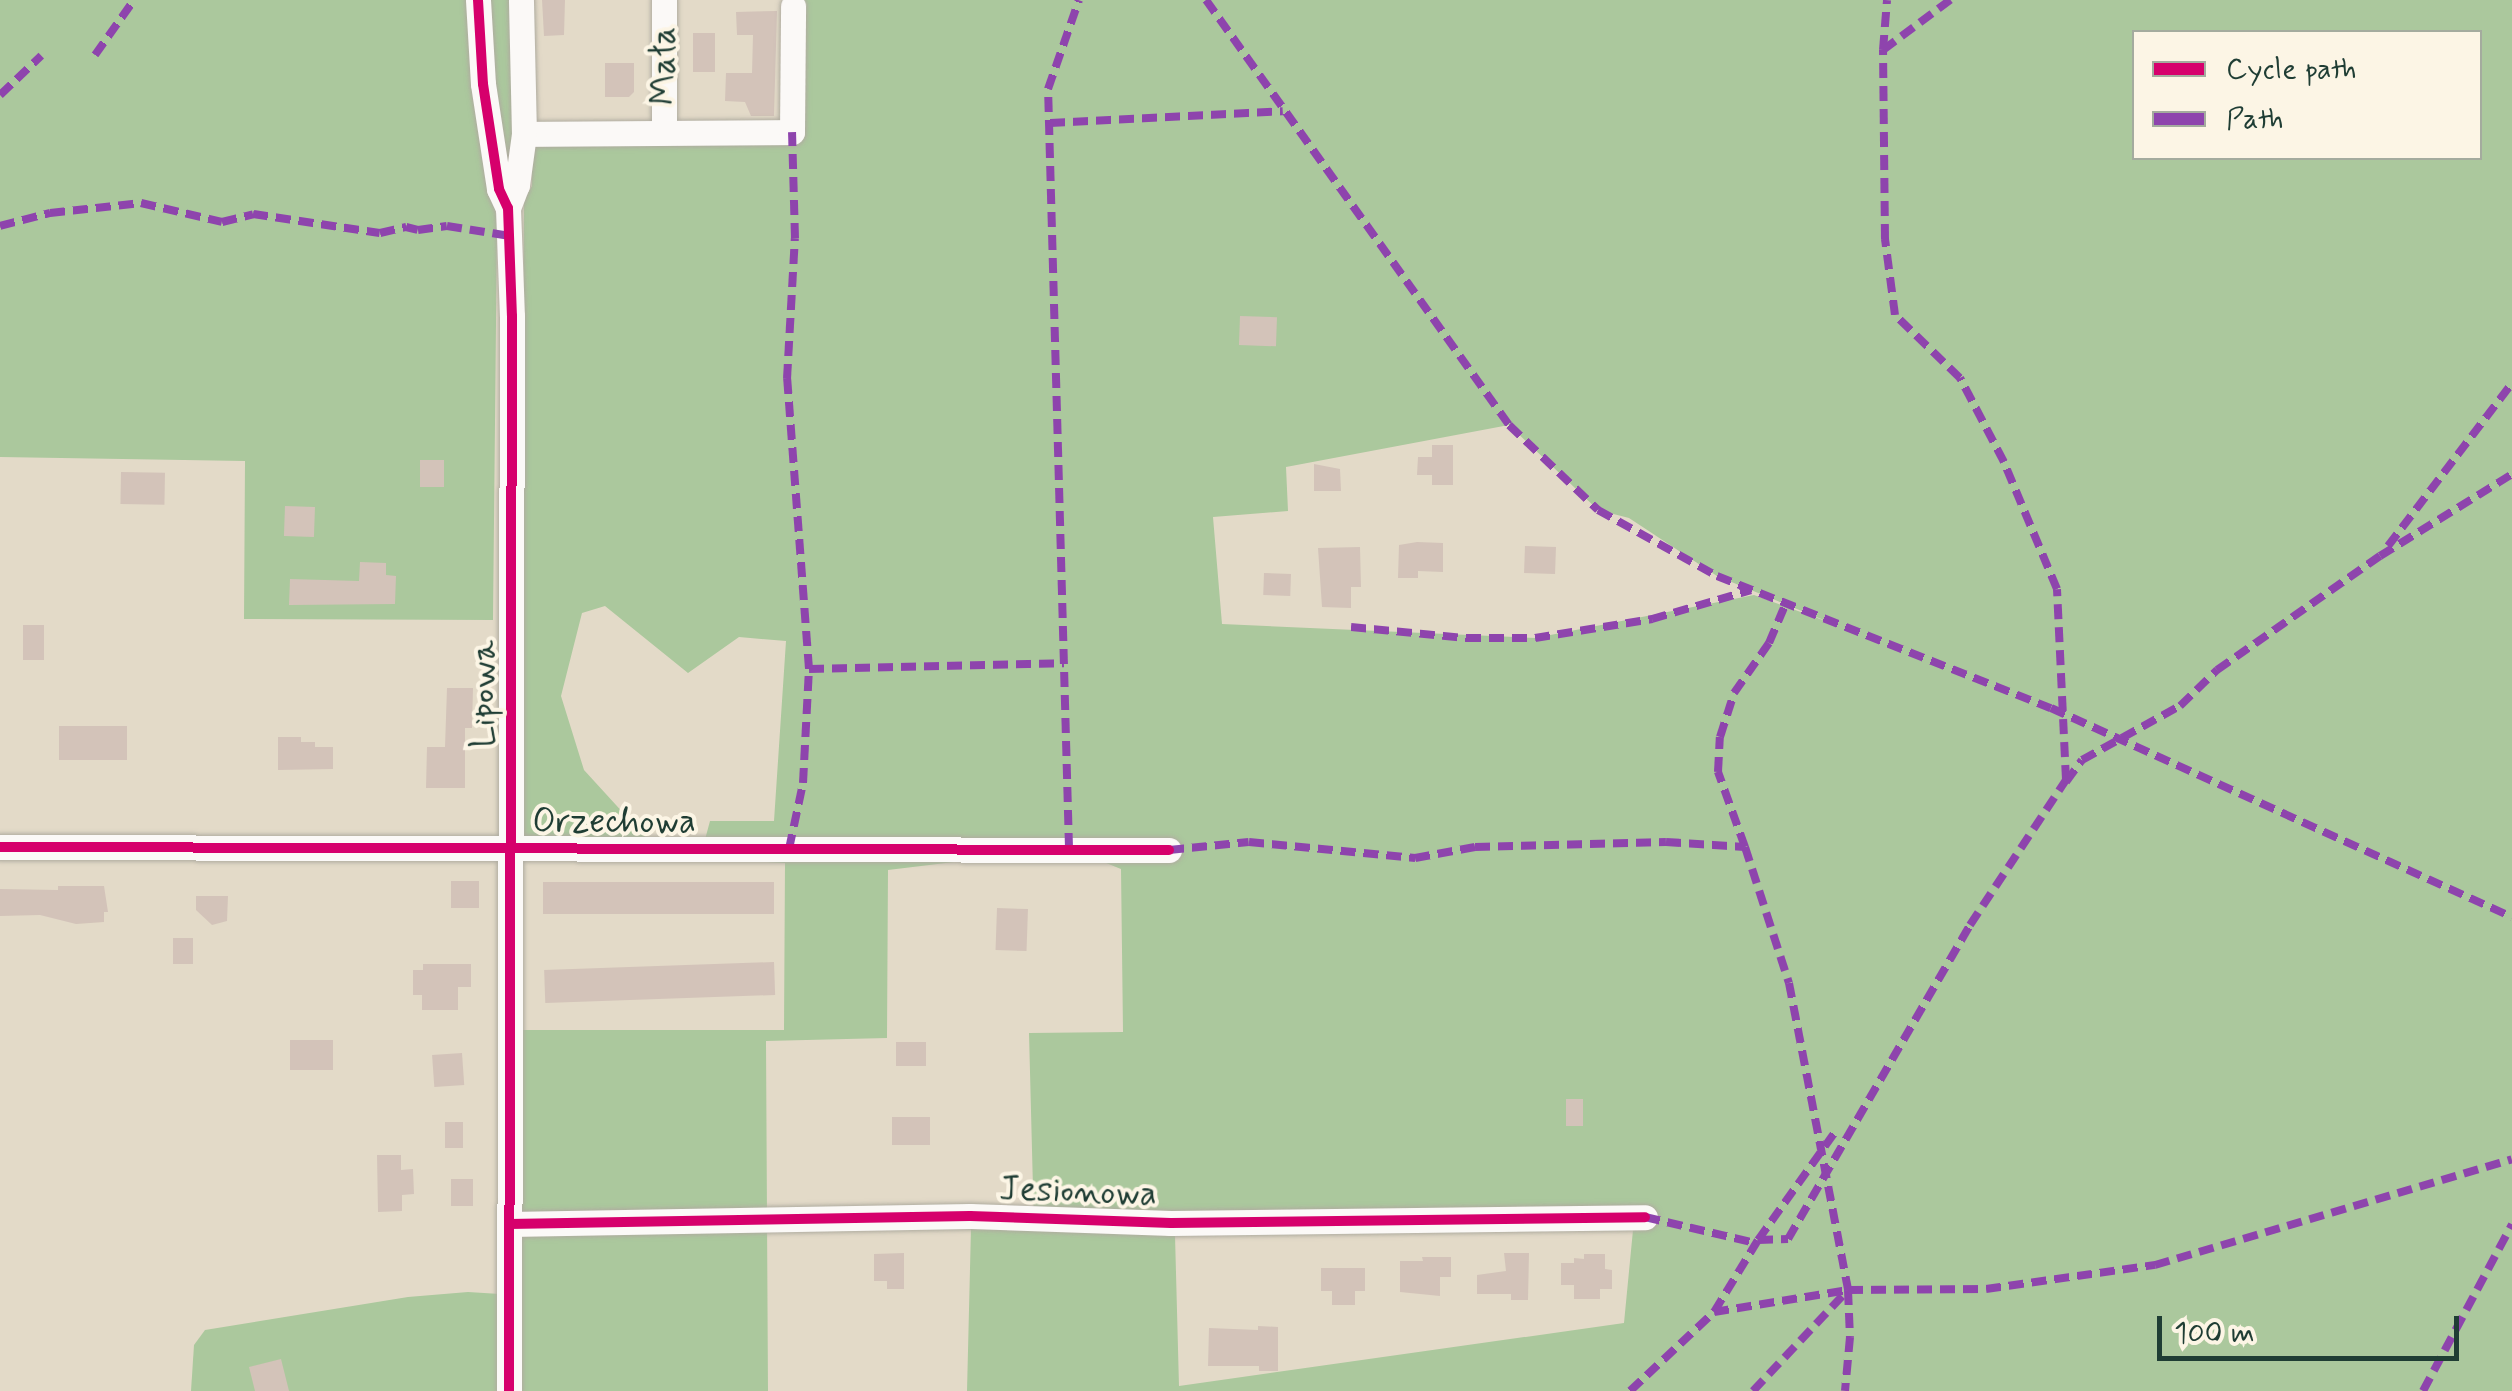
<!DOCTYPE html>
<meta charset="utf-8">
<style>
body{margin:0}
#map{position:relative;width:2512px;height:1391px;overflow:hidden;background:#e3dac8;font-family:Mynerve,sans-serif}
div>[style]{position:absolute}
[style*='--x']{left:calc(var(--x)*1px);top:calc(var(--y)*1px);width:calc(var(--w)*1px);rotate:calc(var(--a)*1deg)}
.forest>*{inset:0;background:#abc89d}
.building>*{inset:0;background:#d3c3b9;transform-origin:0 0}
.roads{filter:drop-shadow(0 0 2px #afaca0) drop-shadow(0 0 2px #afaca0)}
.minor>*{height:25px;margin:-12.5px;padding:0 12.5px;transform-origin:12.5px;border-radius:12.5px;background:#fbf9f7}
.quiet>*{height:8px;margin-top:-4px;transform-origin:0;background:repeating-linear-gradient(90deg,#8e44ad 0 15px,transparent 0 23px)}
.cycleway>*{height:10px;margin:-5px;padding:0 5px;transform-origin:5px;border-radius:5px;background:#d6006c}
span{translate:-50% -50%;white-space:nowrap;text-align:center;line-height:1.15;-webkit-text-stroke:8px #fcf5e5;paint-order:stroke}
.street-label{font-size:35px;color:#1f3d34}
.legend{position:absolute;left:2132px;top:30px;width:350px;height:130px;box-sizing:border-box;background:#fcf5e5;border:2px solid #a4ab9e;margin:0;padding:12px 18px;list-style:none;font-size:30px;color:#1f3d34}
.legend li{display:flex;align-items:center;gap:20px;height:50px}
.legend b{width:50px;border:2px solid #a4ab9e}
.scale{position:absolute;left:2157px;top:1316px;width:302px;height:45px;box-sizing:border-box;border:5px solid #1f3d34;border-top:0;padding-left:12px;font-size:30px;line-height:35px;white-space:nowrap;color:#1f3d34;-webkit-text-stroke:8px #fcf5e5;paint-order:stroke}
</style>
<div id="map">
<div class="forest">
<i style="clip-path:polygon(0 0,470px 0,497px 225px,493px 620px,244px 619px,245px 461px,0 457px)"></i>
<i style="clip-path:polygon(486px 0,516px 0,515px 166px,503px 170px)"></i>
<i style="clip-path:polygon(evenodd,786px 0,2512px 0,2512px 1391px,967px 1391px,971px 1228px,1034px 1228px,1029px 1033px,1123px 1032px,1121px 869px,1069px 848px,888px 870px,887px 1038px,766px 1041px,768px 1391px,522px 1391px,517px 1030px,784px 1030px,785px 863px,700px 858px,710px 821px,774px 821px,786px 641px,739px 637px,688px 673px,605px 606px,582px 613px,561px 696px,584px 770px,648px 840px,521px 839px,524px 200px,532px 186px,532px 141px,785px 140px,786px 0,2134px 32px,2480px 32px,2480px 158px,2134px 158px,2134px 32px,786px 0,1509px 425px,1598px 510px,1629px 518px,1717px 576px,1831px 623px,1754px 595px,1535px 638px,1222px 624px,1213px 517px,1288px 511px,1286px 467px,1509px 425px,786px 0,1633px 1230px,1624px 1323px,1179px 1386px,1175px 1235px,1633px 1230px)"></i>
<i style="clip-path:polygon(468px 1292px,500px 1294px,499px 1391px,191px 1391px,194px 1345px,205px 1330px,408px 1297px)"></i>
</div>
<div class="building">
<i style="clip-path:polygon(542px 0,565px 0,564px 35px,544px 36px)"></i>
<i style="clip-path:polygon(777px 11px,774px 116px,751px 116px,745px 102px,725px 101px,726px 73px,752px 73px,753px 35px,737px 35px,736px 12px)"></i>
<i style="left:693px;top:33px;width:22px;height:39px"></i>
<i style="clip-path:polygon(605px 63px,634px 63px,634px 92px,629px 97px,605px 97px)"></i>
<i style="left:1240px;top:316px;width:37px;height:29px;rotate:2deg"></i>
<i style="clip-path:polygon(1432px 445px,1453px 445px,1453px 485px,1432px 485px,1432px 475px,1417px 475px,1418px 457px,1432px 457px)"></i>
<i style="left:420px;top:460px;width:24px;height:27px"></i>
<i style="clip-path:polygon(1314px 464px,1340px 469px,1341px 491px,1314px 491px)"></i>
<i style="left:121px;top:472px;width:44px;height:32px;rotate:1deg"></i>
<i style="left:285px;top:506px;width:30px;height:30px;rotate:2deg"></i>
<i style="clip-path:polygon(1417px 542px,1443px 543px,1443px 572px,1418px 571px,1418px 578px,1398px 578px,1399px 545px)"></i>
<i style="left:1525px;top:546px;width:31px;height:27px;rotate:2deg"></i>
<i style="clip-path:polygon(1360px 547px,1361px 587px,1351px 587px,1351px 608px,1322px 607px,1318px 548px)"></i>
<i style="clip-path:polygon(360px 562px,386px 563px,386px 575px,396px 576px,395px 604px,289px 605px,290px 579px,359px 581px)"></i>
<i style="left:1264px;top:573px;width:27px;height:22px;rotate:2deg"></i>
<i style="left:23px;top:625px;width:21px;height:35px"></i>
<i style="clip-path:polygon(447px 688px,473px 688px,472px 728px,465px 728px,465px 788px,426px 788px,427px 747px,445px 747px)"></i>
<i style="left:59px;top:726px;width:68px;height:34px"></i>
<i style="clip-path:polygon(278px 737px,301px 737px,301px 742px,315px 742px,315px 747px,333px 747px,333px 769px,278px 770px)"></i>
<i style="left:451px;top:881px;width:28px;height:27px"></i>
<i style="left:543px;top:882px;width:231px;height:32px"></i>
<i style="clip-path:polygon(58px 886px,104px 886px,108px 912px,104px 912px,104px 922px,76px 924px,40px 915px,0 916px,0 889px,58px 890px)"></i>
<i style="clip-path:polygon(196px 896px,228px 896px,227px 921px,212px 925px,196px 910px)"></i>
<i style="left:997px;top:908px;width:31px;height:42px;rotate:2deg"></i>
<i style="left:173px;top:938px;width:20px;height:26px"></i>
<i style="left:774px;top:962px;width:33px;height:230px;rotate:88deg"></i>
<i style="clip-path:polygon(423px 964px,471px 964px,471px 987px,458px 987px,458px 1010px,422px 1010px,422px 995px,413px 995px,413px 970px,423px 970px)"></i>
<i style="left:290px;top:1040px;width:43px;height:30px"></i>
<i style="left:896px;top:1042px;width:30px;height:24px"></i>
<i style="left:462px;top:1053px;width:32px;height:30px;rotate:86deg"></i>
<i style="left:1566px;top:1099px;width:17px;height:27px"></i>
<i style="left:892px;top:1117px;width:38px;height:28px"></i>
<i style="left:445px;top:1122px;width:18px;height:26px"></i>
<i style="clip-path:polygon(377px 1155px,401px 1155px,401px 1170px,413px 1169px,414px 1194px,402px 1195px,402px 1211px,378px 1212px)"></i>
<i style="left:451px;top:1179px;width:22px;height:27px"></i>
<i style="clip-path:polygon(904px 1253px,904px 1289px,887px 1289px,887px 1281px,874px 1281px,874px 1254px)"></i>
<i style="clip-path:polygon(1504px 1253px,1529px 1253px,1528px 1300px,1511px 1300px,1511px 1294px,1477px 1294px,1477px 1275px,1506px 1271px)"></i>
<i style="clip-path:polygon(1584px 1254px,1605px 1254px,1605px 1269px,1612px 1270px,1612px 1289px,1600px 1289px,1600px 1299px,1574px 1299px,1574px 1285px,1561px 1285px,1561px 1263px,1574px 1263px,1574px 1258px,1584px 1259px)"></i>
<i style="clip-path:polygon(1422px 1257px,1451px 1257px,1451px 1277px,1440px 1277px,1440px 1296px,1400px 1292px,1400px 1261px,1423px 1261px)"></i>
<i style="clip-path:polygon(1321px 1268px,1365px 1268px,1365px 1291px,1355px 1291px,1355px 1305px,1332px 1305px,1332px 1291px,1321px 1291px)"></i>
<i style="clip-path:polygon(1258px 1326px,1278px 1327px,1278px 1371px,1259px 1371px,1259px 1366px,1208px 1366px,1209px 1328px,1258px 1330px)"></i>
<i style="clip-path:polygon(281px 1359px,289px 1391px,255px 1391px,249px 1367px)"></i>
</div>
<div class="roads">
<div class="minor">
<i style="--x:478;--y:0;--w:84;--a:86.6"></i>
<i style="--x:483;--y:84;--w:106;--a:81.3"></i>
<i style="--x:499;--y:189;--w:21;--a:65"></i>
<i style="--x:508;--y:208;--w:108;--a:87.9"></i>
<i style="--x:512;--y:316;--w:1075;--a:90.16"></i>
<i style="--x:664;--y:131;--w:131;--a:-90"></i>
<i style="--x:524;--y:134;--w:268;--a:-0.4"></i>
<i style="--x:792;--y:132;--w:126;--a:-89.5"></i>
<i style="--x:508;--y:208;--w:25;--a:-69"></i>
<i style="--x:517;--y:185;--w:51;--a:-82.2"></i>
<i style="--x:524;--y:134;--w:134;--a:-91.3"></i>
<i style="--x:0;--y:847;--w:1169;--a:0.15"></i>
<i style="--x:509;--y:1224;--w:461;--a:-1"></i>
<i style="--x:970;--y:1216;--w:201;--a:2"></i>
<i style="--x:1171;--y:1223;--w:474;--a:-0.7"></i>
</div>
</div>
<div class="quiet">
<i style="--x:1206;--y:0;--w:522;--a:54.51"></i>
<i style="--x:1509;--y:425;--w:123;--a:43.7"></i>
<i style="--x:1598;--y:510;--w:136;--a:29"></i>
<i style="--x:1717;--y:576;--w:359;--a:21.6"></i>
<i style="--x:2051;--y:708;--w:506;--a:24.39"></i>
<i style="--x:1883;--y:50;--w:50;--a:-85.4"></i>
<i style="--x:95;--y:55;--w:67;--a:-54.7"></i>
<i style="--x:0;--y:95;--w:57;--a:-43.6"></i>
<i style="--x:1050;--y:123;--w:233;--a:-2.9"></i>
<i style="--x:0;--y:226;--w:52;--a:-14.6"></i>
<i style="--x:50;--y:213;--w:92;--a:-6.3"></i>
<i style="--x:141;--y:203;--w:83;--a:13.2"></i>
<i style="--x:222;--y:222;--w:32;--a:-14"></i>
<i style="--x:253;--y:214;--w:128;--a:8.5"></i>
<i style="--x:380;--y:233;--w:27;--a:-13"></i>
<i style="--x:406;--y:227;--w:12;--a:14"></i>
<i style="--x:418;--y:230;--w:29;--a:-8"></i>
<i style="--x:447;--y:226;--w:64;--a:9"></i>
<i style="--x:2388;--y:546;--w:205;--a:-52.7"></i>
<i style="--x:1351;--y:627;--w:116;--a:5.5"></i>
<i style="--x:1466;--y:638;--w:69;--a:0"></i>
<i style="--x:1535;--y:638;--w:119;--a:-9.2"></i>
<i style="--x:1652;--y:619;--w:103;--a:-16.3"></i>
<i style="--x:809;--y:669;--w:255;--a:-1.3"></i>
<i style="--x:2066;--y:782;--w:27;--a:-54"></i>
<i style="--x:2082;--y:760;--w:112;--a:-28.9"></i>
<i style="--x:2180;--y:706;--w:52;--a:-44.2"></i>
<i style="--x:2217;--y:670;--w:199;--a:-35"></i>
<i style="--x:2380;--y:556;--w:155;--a:-31.8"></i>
<i style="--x:1745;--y:847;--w:80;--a:-109.8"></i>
<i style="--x:1718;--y:772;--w:35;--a:-87"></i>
<i style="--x:1720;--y:737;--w:46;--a:-72.3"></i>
<i style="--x:1734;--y:693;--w:61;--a:-55"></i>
<i style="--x:1769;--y:643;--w:39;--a:-67"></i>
<i style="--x:1069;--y:848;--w:759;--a:-91.58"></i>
<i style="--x:1048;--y:89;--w:94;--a:-70.8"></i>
<i style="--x:789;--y:849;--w:67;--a:-78"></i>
<i style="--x:803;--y:783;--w:114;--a:-87"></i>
<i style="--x:809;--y:669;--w:291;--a:-94.3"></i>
<i style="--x:787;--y:379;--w:141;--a:-86.8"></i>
<i style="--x:795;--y:238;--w:106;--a:-91.6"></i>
<i style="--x:1169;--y:850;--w:80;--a:-5.7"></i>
<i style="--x:1249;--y:842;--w:167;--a:5.5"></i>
<i style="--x:1415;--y:858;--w:61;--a:-10.4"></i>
<i style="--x:1475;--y:847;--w:191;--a:-1.5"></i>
<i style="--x:1666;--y:842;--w:79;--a:3.6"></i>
<i style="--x:1745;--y:847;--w:143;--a:72.1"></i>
<i style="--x:1789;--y:983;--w:313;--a:79.1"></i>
<i style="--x:1848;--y:1290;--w:47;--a:87.6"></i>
<i style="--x:1850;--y:1337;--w:54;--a:95.3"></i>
<i style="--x:1645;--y:1217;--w:114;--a:13.2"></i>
<i style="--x:1758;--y:1240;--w:30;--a:-2"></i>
<i style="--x:1788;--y:1239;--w:363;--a:-59.9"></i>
<i style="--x:1970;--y:925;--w:174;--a:-56.5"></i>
<i style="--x:2066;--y:780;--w:191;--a:-92.7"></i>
<i style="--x:2057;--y:589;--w:138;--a:-112.7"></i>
<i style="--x:2004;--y:462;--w:95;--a:-117.6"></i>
<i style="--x:1960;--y:378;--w:91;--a:-135.9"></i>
<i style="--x:1895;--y:315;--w:77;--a:-97.5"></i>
<i style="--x:1885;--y:239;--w:189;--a:-90.6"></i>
<i style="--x:1883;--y:50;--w:84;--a:-36.7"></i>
<i style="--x:1714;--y:1312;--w:84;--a:-58.6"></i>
<i style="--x:1758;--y:1240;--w:133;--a:-54.5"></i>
<i style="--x:1630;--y:1391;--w:115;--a:-43.2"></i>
<i style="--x:1714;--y:1312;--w:136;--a:-9.3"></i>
<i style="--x:1848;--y:1290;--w:138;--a:-0.4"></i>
<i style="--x:1986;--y:1289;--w:171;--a:-8.1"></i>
<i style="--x:2155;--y:1265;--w:372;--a:-16.5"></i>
<i style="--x:1753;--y:1391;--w:139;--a:-46.8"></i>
<i style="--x:2423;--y:1391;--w:189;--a:-61.9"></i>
</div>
<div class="cycleway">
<i style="--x:478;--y:0;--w:84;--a:86.6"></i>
<i style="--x:483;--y:84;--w:106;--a:81.3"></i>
<i style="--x:499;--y:189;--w:21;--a:65"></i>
<i style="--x:508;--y:208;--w:108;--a:87.9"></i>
<i style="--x:512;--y:316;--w:1075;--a:90.16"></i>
<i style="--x:0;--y:847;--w:1169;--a:0.15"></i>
<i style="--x:509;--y:1224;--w:461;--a:-1"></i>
<i style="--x:970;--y:1216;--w:201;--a:2"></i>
<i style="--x:1171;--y:1223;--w:474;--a:-0.7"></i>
</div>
<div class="street-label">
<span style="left:664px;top:66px;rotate:-90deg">Mała</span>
<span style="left:484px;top:694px;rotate:-90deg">Lipowa</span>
<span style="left:614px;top:822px">Orzechowa</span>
<span style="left:1078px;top:1192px;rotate:2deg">Jesionowa</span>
</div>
<ul class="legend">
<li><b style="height:12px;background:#d6006c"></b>Cycle path</li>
<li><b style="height:12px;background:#8e44ad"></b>Path</li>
</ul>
<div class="scale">100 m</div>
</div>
